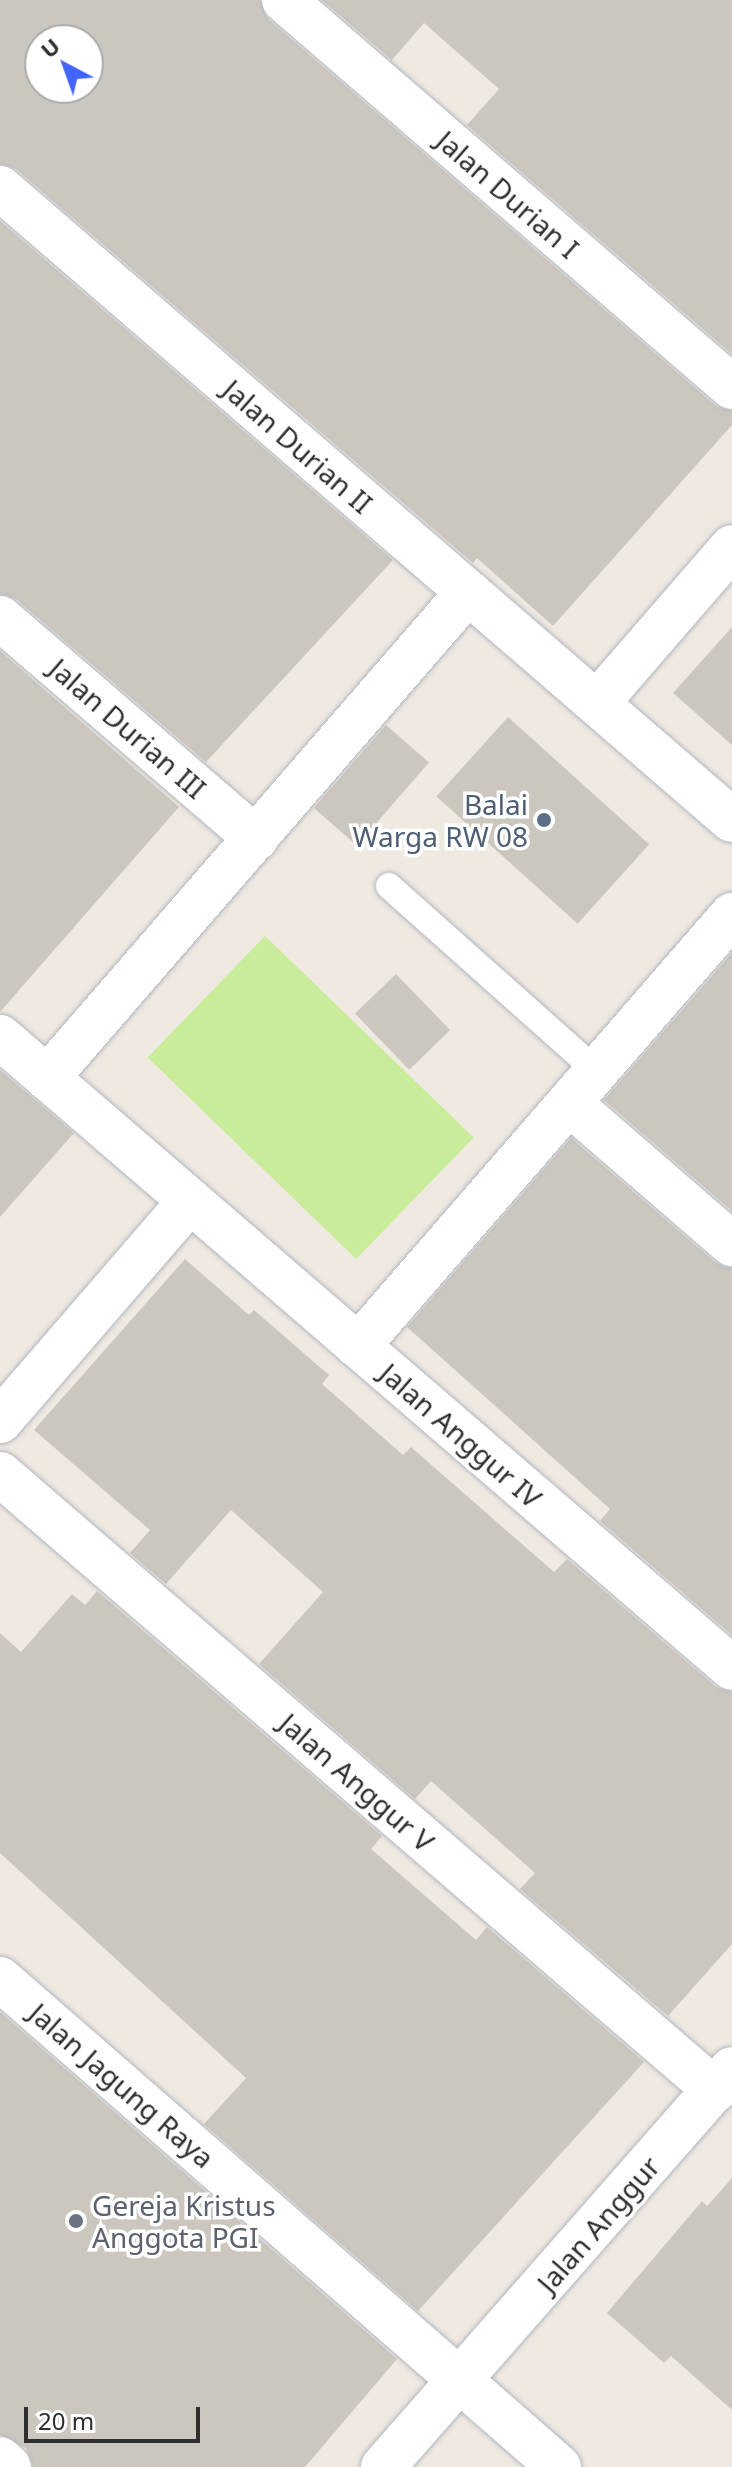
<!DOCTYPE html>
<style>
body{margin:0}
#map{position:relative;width:732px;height:2467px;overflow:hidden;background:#efe9e1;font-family:"Noto Sans",sans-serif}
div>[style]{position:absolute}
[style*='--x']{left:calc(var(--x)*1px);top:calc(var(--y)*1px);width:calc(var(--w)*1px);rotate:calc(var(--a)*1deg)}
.pitch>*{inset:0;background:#c9ec9a;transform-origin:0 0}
.building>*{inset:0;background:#cbc7bf;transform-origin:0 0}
.roads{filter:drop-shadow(0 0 2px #b4b7c1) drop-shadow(0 0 2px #b4b7c1)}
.service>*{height:26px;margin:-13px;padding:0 13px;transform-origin:13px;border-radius:13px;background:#fff}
.minor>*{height:44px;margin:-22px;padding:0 22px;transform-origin:22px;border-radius:22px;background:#fff}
.tertiary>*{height:44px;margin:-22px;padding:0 22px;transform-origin:22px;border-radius:22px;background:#fff}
.dots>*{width:22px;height:22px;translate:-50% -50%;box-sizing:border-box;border:4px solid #fff;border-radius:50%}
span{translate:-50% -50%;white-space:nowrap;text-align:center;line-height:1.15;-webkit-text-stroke:7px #fff;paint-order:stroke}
.street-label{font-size:28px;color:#2e2e2e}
.service-label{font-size:28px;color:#4e5e75}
.right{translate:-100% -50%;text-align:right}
.worship-label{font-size:28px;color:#5b616d}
.left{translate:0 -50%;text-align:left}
.north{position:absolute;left:24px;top:24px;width:80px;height:80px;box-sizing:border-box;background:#fff;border:2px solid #ababab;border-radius:50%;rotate:319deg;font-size:22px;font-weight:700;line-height:32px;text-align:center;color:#2e2e2e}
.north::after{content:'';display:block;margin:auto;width:28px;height:36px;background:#4264fb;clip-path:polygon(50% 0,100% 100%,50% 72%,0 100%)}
.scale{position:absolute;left:24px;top:2407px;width:176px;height:36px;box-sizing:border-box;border:4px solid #2e2e2e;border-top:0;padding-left:10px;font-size:24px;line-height:28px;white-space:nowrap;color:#2e2e2e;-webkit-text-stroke:6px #fff;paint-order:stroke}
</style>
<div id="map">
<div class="pitch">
<i style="left:265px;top:936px;width:290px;height:169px;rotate:44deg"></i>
</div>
<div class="building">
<i style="clip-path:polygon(evenodd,0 0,260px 0,268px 19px,716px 406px,732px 411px,732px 425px,553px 626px,477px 558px,473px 563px,16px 169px,0 164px,0 0,40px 40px,88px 40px,88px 88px,40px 88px,40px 40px)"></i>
<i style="clip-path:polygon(322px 0,732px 0,732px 354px,467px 125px,499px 89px,424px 23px,392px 60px)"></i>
<i style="clip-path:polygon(0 221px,393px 560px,206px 762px,16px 599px,0 594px)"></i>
<i style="clip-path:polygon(732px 627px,732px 745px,673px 693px)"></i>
<i style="clip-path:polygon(0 651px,179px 807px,0 1012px)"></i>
<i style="left:508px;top:717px;width:190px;height:107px;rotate:42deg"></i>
<i style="left:386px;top:725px;width:57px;height:110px;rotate:41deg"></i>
<i style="clip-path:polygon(732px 953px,732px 1211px,604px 1100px)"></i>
<i style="left:396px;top:974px;width:78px;height:57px;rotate:46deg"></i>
<i style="clip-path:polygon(0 1070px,74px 1133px,0 1217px)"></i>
<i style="clip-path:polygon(571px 1138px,716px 1263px,732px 1268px,732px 1635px,600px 1521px,610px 1509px,407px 1327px)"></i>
<i style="clip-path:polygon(185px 1259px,249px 1315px,254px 1310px,329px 1375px,322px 1384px,403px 1455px,411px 1447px,554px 1572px,567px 1559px,716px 1687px,732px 1692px,732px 1944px,668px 2016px,520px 1889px,535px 1873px,431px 1781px,415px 1799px,259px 1664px,323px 1592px,231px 1510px,166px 1584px,130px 1553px,150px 1530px,34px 1430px)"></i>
<i style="clip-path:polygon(97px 1591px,382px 1836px,371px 1849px,476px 1940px,487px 1927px,644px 2062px,418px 2311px,204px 2124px,246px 2078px,0 1853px,0 1633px,21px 1652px,72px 1594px,85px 1605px)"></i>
<i style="clip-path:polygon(0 2012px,397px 2359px,305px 2467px,33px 2467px,26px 2448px,0 2435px)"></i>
<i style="clip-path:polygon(732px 2178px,732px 2410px,671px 2356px,664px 2363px,607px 2313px,702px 2201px,707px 2206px)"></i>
</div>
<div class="roads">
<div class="service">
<i style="--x:389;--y:886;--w:278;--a:41.7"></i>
</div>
<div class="minor">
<i style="--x:284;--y:0;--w:592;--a:40.82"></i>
<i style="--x:0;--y:188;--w:967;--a:40.81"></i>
<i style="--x:0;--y:618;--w:338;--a:40.7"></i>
<i style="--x:597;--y:703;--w:206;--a:-49.1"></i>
<i style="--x:0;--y:1037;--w:966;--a:40.76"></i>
<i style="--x:47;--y:1078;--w:643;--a:-49.1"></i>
<i style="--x:569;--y:1103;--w:216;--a:40.9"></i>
<i style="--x:358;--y:1346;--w:571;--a:-49.05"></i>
<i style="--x:0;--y:1421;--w:291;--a:-49.2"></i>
<i style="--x:0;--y:1474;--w:944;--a:40.75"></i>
<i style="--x:0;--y:2459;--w:12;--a:42"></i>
<i style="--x:383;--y:2467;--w:529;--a:-48.75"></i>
</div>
<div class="tertiary">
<i style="--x:0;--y:1979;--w:742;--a:41.12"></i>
</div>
</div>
<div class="dots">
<i style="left:544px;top:820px;background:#5c6f8a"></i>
<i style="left:76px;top:2221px;background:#6b7280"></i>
</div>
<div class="street-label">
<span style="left:508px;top:194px;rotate:41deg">Jalan Durian I</span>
<span style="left:298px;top:446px;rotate:41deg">Jalan Durian II</span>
<span style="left:128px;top:728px;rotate:41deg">Jalan Durian III</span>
<span style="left:461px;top:1435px;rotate:41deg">Jalan Anggur IV</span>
<span style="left:357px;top:1782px;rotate:41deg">Jalan Anggur V</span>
<span style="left:122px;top:2085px;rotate:41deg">Jalan Jagung Raya</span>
<span style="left:598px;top:2224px;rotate:-49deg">Jalan Anggur</span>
</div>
<div class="service-label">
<span class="right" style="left:528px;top:820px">Balai<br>Warga RW 08</span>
</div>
<div class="worship-label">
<span class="left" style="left:92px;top:2221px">Gereja Kristus<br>Anggota PGI</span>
</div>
<div class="north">U</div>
<div class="scale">20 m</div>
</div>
